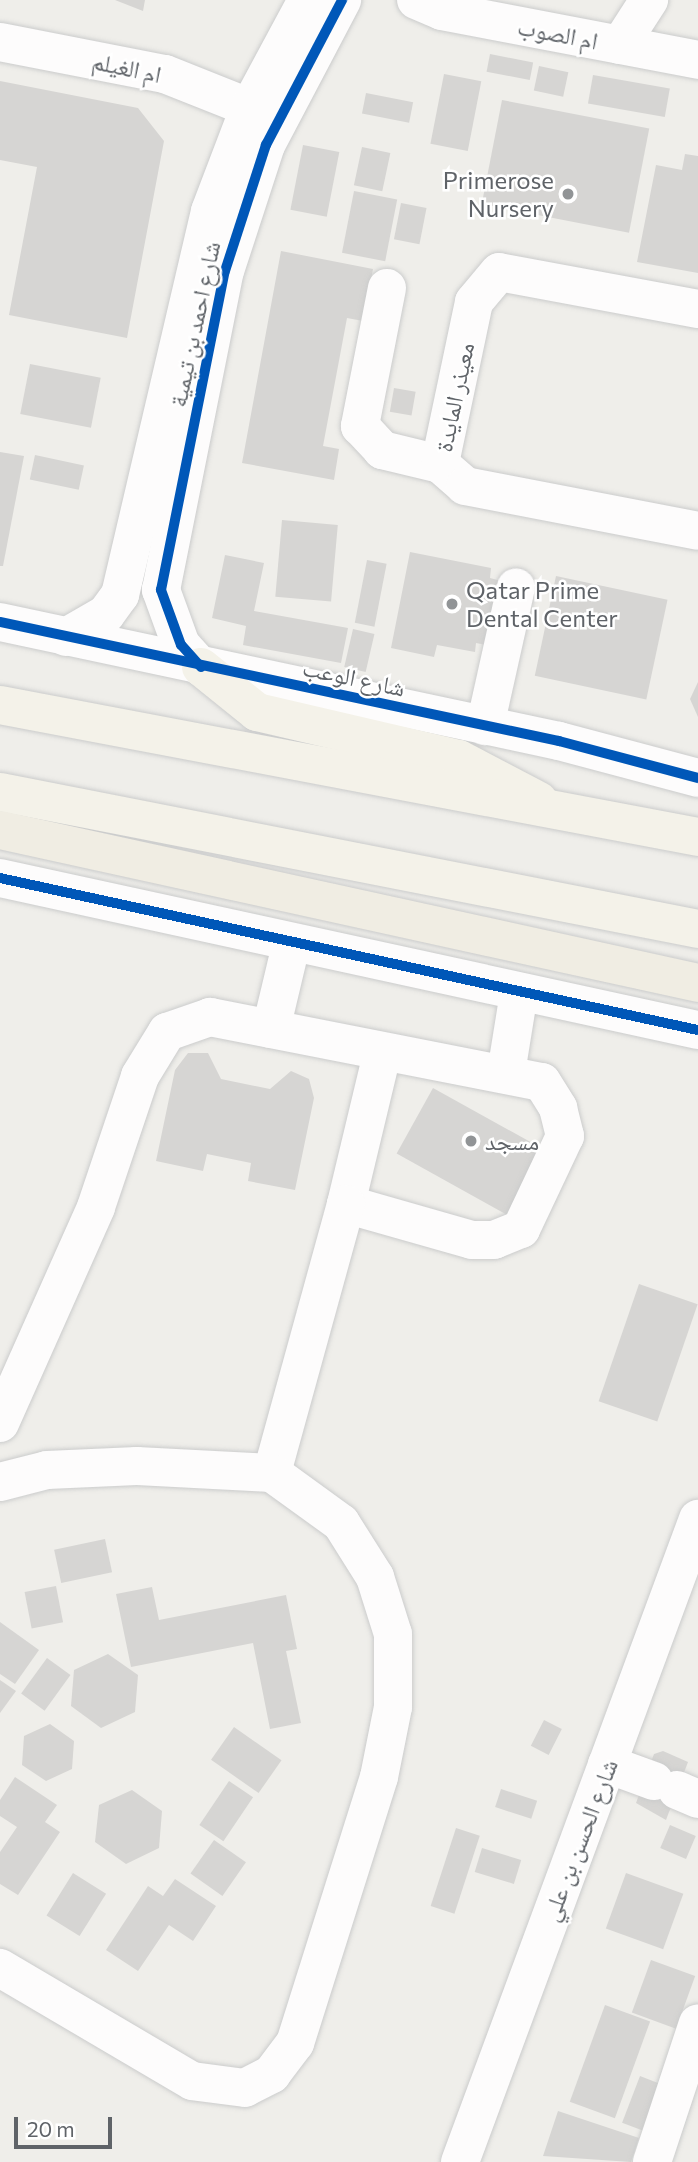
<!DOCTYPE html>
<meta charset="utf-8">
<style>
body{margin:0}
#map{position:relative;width:698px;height:2162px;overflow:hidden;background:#efeeea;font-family:Commissioner,"Noto Naskh Arabic",sans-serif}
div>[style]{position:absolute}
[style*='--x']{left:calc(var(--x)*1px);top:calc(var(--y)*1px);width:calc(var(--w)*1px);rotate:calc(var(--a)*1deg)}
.building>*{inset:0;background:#d6d5d3;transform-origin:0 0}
.roads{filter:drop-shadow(0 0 2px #cbcccc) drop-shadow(0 0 2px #cbcccc)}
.minor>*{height:38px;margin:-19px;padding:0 19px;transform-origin:19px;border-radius:19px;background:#fdfcfc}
.major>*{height:38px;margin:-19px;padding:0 19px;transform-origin:19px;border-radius:19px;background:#f4f2e9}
.highway>*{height:38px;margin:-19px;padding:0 19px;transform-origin:19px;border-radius:19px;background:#f0ede3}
.cycleway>*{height:10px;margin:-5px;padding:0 5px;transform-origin:5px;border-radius:5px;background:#0057b8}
.dots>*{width:19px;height:19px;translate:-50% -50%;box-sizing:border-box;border:4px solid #fff;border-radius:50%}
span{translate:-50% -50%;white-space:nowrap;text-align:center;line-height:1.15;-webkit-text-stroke:5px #fff;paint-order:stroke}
.street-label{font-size:24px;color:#5f6368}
.poi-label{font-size:24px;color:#5f6368}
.right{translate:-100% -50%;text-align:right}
.left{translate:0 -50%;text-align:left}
.scale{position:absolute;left:14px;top:2117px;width:98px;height:32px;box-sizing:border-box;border:4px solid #5f6368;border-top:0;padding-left:9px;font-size:21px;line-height:24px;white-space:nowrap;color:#5f6368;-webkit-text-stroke:5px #fff;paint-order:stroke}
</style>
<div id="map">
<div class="building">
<i style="clip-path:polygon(115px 0,145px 0,143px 11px)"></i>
<i style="left:490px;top:54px;width:44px;height:18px;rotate:11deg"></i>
<i style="left:539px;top:66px;width:30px;height:25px;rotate:12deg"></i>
<i style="left:444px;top:74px;width:38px;height:71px;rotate:11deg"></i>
<i style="left:593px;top:75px;width:78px;height:29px;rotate:10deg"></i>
<i style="clip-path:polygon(0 81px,138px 108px,164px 141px,127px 338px,9px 315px,37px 167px,0 160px)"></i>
<i style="left:366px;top:93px;width:48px;height:21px;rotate:11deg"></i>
<i style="left:502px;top:100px;width:150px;height:106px;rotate:11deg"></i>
<i style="left:303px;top:145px;width:37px;height:66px;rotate:11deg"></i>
<i style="left:362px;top:147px;width:29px;height:39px;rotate:12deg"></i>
<i style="clip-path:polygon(685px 154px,698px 156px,698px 273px,637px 262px,656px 165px,682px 170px)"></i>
<i style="left:354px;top:191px;width:44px;height:63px;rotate:11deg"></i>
<i style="left:401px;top:203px;width:26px;height:37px;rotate:11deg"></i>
<i style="clip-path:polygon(281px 251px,373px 269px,363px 321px,347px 318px,323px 446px,339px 449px,334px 480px,242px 463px)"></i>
<i style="left:30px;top:364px;width:72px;height:51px;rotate:11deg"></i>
<i style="left:394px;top:388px;width:22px;height:24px;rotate:10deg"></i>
<i style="clip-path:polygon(0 452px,24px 456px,3px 566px,0 566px)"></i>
<i style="left:35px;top:455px;width:50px;height:25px;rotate:12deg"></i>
<i style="left:282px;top:520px;width:56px;height:77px;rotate:5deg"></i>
<i style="clip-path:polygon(410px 552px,491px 568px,490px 578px,501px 581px,486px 645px,476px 643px,475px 652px,437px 645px,434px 657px,391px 648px)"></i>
<i style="clip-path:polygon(225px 555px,264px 563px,254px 611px,348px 628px,341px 663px,243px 645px,246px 626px,212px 618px)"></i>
<i style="left:367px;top:560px;width:20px;height:64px;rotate:11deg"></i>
<i style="left:556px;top:576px;width:114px;height:102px;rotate:12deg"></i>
<i style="left:353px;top:629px;width:22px;height:39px;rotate:13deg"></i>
<i style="clip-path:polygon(698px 682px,698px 717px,690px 699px)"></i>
<i style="clip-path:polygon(188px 1053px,208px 1053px,221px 1079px,270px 1089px,291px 1071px,309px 1079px,314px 1098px,295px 1190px,248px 1181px,251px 1163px,207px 1154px,203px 1171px,156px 1161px,175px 1070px)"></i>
<i style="left:433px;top:1088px;width:128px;height:75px;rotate:29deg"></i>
<i style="left:639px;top:1284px;width:62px;height:124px;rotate:19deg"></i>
<i style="left:105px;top:1539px;width:34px;height:52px;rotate:78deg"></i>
<i style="left:56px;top:1586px;width:37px;height:32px;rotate:79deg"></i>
<i style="clip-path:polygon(152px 1587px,159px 1620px,286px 1595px,297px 1649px,286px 1651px,301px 1723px,270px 1729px,253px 1643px,131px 1667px,116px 1594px)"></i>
<i style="clip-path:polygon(0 1622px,39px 1650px,15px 1684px,0 1674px)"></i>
<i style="clip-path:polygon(108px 1654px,138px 1675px,135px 1712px,101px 1728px,71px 1706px,74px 1670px)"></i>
<i style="left:47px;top:1658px;width:29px;height:44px;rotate:36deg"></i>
<i style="clip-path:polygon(0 1680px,16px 1691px,0 1713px)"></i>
<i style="left:544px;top:1720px;width:20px;height:29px;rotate:27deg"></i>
<i style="clip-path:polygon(50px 1724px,74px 1741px,72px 1769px,46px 1781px,22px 1765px,24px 1736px)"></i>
<i style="left:234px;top:1727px;width:58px;height:40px;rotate:35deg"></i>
<i style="clip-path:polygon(663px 1751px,688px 1762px,666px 1820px,636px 1803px,654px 1754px)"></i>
<i style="clip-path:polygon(15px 1777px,57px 1805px,45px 1822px,60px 1832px,18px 1895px,0 1884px,0 1852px,17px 1827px,0 1816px,0 1800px)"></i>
<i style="left:229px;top:1781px;width:29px;height:53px;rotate:34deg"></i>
<i style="left:501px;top:1789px;width:38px;height:19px;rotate:18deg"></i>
<i style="clip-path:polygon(132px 1790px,162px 1811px,159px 1848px,126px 1864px,95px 1842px,99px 1805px)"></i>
<i style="left:670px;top:1825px;width:28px;height:25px;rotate:23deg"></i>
<i style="left:456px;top:1828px;width:25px;height:82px;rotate:18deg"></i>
<i style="left:214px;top:1840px;width:39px;height:41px;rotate:35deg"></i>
<i style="left:482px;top:1848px;width:41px;height:25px;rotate:17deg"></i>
<i style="left:73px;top:1873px;width:39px;height:50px;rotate:32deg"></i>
<i style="left:626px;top:1873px;width:61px;height:59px;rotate:20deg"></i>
<i style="clip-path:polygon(175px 1879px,216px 1906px,193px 1941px,169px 1925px,138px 1971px,106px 1950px,148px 1886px,163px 1896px)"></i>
<i style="left:651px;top:1960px;width:47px;height:56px;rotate:20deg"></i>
<i style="left:605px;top:2005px;width:48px;height:103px;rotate:20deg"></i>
<i style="left:640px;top:2076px;width:22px;height:50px;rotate:21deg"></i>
<i style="clip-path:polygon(558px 2111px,639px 2138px,631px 2162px,543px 2156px)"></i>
</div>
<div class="roads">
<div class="minor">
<i style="--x:416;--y:0;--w:28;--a:23"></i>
<i style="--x:442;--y:11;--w:261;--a:10.8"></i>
<i style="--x:0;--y:42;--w:168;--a:11"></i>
<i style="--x:165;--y:74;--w:116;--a:21.7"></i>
<i style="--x:620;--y:45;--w:54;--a:-57.2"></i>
<i style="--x:387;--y:288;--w:141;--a:101.1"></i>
<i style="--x:360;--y:426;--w:33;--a:47"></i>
<i style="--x:382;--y:450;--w:60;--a:13.6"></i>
<i style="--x:698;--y:309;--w:202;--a:-169.5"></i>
<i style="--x:499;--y:272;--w:39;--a:130"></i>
<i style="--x:474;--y:302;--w:166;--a:101.9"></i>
<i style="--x:440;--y:464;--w:33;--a:41"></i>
<i style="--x:465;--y:486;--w:237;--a:10.9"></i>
<i style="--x:0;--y:622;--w:572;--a:12.02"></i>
<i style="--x:559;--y:741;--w:144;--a:14.9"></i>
<i style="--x:66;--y:637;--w:46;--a:-29.9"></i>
<i style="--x:106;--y:614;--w:24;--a:-54"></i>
<i style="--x:120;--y:595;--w:394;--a:-76.8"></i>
<i style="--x:210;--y:211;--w:112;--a:-69.1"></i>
<i style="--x:250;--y:106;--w:120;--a:-61.7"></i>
<i style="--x:201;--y:667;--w:30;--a:-132"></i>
<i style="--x:181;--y:645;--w:59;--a:-110"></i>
<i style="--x:161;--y:590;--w:325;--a:-78.7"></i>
<i style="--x:225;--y:271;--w:133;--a:-72"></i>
<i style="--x:266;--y:145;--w:164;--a:-62.3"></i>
<i style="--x:485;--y:726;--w:142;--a:-77.4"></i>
<i style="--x:0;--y:878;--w:714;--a:12.29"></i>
<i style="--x:271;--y:1029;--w:86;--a:-76.6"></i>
<i style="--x:506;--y:1073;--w:81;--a:-80.8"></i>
<i style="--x:346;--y:1204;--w:154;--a:-76.5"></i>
<i style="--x:0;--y:1423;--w:236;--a:-66"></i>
<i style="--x:96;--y:1207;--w:138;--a:-71.4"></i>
<i style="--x:140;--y:1076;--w:52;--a:-58.5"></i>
<i style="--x:167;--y:1032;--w:46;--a:-19.2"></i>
<i style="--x:210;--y:1017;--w:338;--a:11.1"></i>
<i style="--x:542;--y:1082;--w:31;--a:58"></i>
<i style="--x:558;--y:1108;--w:29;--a:76"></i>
<i style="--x:565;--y:1136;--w:103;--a:115.3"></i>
<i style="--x:521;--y:1229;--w:29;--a:158"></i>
<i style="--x:494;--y:1240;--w:22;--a:180"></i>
<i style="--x:472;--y:1240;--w:131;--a:-164.1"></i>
<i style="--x:346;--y:1204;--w:279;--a:105.4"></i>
<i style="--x:0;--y:1482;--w:49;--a:-14.3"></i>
<i style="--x:47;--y:1470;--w:90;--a:-2.5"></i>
<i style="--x:137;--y:1466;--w:135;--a:3"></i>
<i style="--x:272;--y:1473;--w:85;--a:35.9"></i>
<i style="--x:341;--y:1523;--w:64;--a:57.8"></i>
<i style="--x:375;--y:1577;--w:60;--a:72.5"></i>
<i style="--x:393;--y:1634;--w:73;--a:90"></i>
<i style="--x:393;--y:1707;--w:71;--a:101.3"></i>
<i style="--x:379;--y:1777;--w:279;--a:107.5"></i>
<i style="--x:295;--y:2043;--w:39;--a:127"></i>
<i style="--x:272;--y:2074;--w:30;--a:153"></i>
<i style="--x:245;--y:2088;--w:53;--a:-172.5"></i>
<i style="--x:192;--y:2081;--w:223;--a:-149.5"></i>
<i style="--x:607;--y:1764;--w:50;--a:19.9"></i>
<i style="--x:677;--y:1790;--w:23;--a:23"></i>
<i style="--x:460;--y:2162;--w:686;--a:-69.69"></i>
<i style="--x:652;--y:2162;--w:146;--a:-71.7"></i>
</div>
<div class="major">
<i style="--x:201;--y:667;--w:72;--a:38.8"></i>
<i style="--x:257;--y:712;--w:207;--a:13.1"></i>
<i style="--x:459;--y:759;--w:90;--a:27.7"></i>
<i style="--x:0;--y:705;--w:710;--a:10.71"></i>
<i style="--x:0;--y:792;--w:711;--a:11.1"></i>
</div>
<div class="highway">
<i style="--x:0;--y:830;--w:715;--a:12.36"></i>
</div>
</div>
<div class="cycleway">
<i style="--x:0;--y:622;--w:572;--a:12.02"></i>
<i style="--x:559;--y:741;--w:144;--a:14.9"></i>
<i style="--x:201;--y:667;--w:30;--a:-132"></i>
<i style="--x:181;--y:645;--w:59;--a:-110"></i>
<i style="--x:161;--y:590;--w:325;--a:-78.7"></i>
<i style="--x:225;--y:271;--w:133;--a:-72"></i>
<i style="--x:266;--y:145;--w:164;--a:-62.3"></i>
<i style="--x:0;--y:878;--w:714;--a:12.29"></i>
</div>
<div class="dots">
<i style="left:568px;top:194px;background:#919496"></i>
<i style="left:452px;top:604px;background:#919496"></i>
<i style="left:471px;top:1141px;background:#919496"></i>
</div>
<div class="street-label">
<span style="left:558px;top:33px;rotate:11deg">ام الصوب</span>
<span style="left:127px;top:67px;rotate:12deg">ام الغيلم</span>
<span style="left:194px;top:324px;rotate:-78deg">شارع احمد بن تيمية</span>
<span style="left:454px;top:397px;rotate:-78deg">معيذر المايدة</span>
<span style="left:354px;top:677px;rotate:12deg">شارع الوعب</span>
<span style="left:579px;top:1840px;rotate:-69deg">شارع الحسن بن علي</span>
</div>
<div class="poi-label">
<span class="right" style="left:554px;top:194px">Primerose<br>Nursery</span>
<span class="left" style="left:466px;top:604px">Qatar Prime<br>Dental Center</span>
<span class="left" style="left:485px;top:1141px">مسجد</span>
</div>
<div class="scale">20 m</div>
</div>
